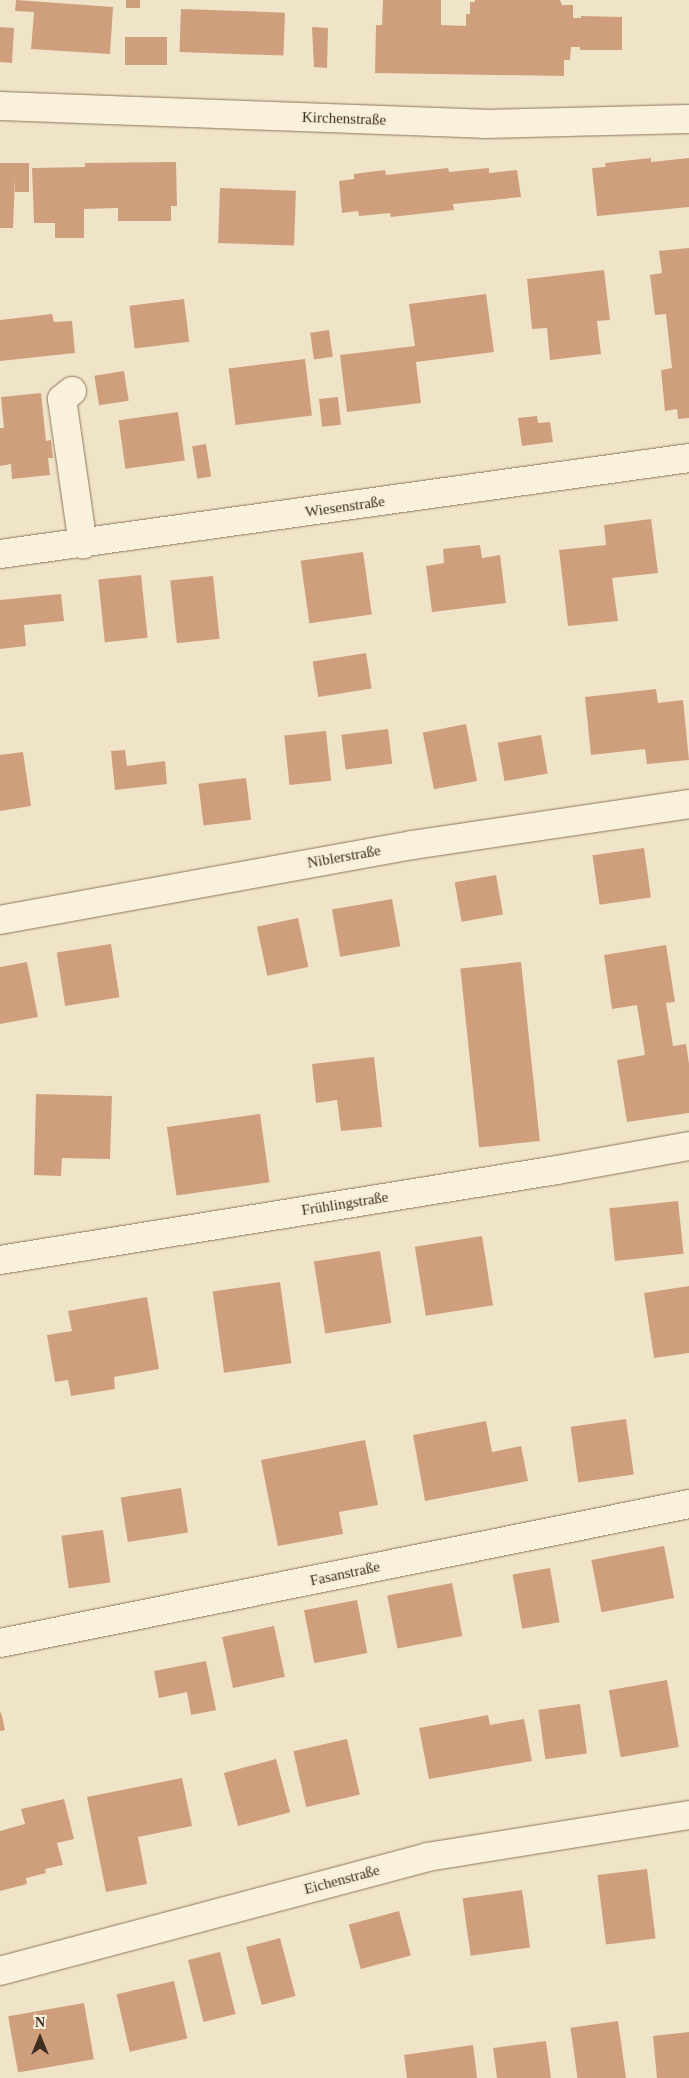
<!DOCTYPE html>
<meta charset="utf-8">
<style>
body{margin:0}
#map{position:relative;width:689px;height:2078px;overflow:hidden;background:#f0e4c8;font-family:Georgia,serif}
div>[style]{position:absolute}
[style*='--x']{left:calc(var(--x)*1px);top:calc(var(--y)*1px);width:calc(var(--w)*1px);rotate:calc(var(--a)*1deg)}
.building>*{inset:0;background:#cf9f7d;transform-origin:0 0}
.roads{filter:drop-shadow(0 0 1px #8d765c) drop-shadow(0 0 1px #8d765c)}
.minor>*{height:28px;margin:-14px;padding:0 14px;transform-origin:14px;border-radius:14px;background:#faf1dc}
span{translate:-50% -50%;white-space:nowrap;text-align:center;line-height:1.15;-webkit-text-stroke:4.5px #f7eed8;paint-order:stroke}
.street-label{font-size:15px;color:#3d2e20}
.north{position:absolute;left:15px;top:2013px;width:50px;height:50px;-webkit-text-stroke:4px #f7eed8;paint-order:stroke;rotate:0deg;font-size:14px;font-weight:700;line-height:20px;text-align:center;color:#3d2e20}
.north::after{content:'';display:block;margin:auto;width:18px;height:22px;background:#3d2e20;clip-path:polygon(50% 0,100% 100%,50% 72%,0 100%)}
</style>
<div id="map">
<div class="building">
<i style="clip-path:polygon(16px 0,113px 7px,110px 54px,31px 49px,34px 12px,15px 11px)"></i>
<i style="left:126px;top:0;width:14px;height:8px"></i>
<i style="clip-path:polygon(383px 0,441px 0,441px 25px,466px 26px,466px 14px,470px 14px,470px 2px,475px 2px,475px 0,560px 0,562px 5px,573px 5px,573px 18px,581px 18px,581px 16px,622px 17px,622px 50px,580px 50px,580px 47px,571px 47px,570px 60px,564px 60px,564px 76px,375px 73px,376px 25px,382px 25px)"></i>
<i style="left:181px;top:9px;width:104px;height:43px;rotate:2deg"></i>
<i style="clip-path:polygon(0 27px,14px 28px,12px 63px,0 62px)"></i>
<i style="clip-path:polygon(312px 27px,328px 28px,327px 68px,314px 67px)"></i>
<i style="left:125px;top:37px;width:42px;height:28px"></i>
<i style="clip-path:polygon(651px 158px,651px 162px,689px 158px,689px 207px,597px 216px,592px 168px,606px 167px,605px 163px)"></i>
<i style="clip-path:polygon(176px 162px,177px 206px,171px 206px,171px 221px,118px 221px,118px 208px,84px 209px,84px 238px,55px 238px,55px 223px,34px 223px,32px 168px,85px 167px,85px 163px)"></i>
<i style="clip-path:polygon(0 163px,29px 163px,29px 192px,15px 192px,15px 177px,13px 228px,0 228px)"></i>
<i style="clip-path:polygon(448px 168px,449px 172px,489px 168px,489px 173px,517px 170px,521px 197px,453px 204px,454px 210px,391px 217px,390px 213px,359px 216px,358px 211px,342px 213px,339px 181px,354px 179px,354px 174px,385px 170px,386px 175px)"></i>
<i style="left:220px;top:188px;width:76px;height:55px;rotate:2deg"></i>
<i style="clip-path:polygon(689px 248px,689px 418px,678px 419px,677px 409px,665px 411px,661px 370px,672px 368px,666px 314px,655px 315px,650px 275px,662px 273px,659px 251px)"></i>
<i style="clip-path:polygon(604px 270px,610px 320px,597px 321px,601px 354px,550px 360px,547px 328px,532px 329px,527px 279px)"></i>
<i style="clip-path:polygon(486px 294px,494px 352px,416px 362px,421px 403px,347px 412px,340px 355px,415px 346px,409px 304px)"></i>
<i style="left:184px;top:299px;width:43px;height:55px;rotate:83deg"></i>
<i style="clip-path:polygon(52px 314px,54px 322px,72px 321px,75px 353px,0 361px,0 320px)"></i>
<i style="left:329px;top:330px;width:27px;height:19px;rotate:82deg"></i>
<i style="left:305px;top:359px;width:57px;height:77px;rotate:83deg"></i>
<i style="left:124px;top:371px;width:30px;height:30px;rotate:81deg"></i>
<i style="clip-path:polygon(41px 393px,46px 441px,51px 440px,53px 458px,48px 458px,50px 475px,12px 479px,11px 464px,0 466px,0 428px,4px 428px,1px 397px)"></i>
<i style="left:338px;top:397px;width:28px;height:19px;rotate:84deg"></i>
<i style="left:178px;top:412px;width:49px;height:60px;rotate:82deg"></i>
<i style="clip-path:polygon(537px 416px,538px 423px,550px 422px,553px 442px,522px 446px,518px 418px)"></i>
<i style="left:206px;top:444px;width:33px;height:14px;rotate:81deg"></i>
<i style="clip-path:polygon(651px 519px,658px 573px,612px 578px,618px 621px,568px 626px,559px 550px,606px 545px,604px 525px)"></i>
<i style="clip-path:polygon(480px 545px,482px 558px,500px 555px,506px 603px,432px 612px,426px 566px,444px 563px,443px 549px)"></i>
<i style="left:363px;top:552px;width:63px;height:63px;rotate:82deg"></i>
<i style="left:141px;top:575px;width:63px;height:43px;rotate:84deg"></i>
<i style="left:213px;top:576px;width:63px;height:43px;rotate:84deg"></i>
<i style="clip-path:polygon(61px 594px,64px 621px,24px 625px,26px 646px,0 649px,0 600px)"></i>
<i style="left:366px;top:653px;width:36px;height:54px;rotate:81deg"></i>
<i style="clip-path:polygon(656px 689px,658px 703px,683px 700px,689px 760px,647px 764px,645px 749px,591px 755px,585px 697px)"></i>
<i style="left:466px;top:724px;width:58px;height:44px;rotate:79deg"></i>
<i style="left:388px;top:729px;width:35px;height:47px;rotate:83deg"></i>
<i style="left:326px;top:731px;width:50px;height:42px;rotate:84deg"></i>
<i style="left:541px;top:735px;width:39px;height:44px;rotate:80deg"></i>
<i style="clip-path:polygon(125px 750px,127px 766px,165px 761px,167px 784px,115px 790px,111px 751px)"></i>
<i style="clip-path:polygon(23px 752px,31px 806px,0 811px,0 755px)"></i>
<i style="left:246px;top:778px;width:42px;height:48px;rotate:83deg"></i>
<i style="left:644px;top:848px;width:50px;height:52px;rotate:82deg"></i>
<i style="left:496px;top:875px;width:40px;height:42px;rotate:80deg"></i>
<i style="left:392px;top:899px;width:48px;height:61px;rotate:80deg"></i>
<i style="left:298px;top:918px;width:50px;height:42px;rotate:78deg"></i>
<i style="left:111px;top:944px;width:54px;height:55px;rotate:81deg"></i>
<i style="clip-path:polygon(666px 945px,675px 1002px,666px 1003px,673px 1046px,686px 1044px,689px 1064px,689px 1113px,627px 1122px,617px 1060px,645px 1055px,637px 1005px,612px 1009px,604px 955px)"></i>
<i style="clip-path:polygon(27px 962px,38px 1017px,0 1024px,0 967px)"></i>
<i style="left:521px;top:962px;width:180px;height:61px;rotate:84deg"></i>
<i style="clip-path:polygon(374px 1057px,382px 1127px,341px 1131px,337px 1100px,316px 1103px,312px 1064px)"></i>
<i style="clip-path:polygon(36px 1094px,112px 1096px,110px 1159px,62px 1158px,61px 1176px,34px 1175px)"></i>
<i style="left:260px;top:1114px;width:69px;height:94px;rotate:82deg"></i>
<i style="left:678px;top:1201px;width:53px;height:69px;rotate:84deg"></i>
<i style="left:482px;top:1236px;width:70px;height:68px;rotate:81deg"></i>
<i style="left:380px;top:1251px;width:73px;height:67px;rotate:81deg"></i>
<i style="left:280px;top:1282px;width:82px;height:68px;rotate:82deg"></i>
<i style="clip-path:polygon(689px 1286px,689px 1353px,654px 1358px,644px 1293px)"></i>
<i style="clip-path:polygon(147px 1297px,159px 1369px,114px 1377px,115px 1389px,71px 1396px,68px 1380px,55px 1382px,47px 1335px,72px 1331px,68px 1311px)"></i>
<i style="left:626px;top:1419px;width:56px;height:56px;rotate:82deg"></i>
<i style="clip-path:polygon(486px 1421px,492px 1452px,521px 1446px,528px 1481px,425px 1501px,413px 1435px)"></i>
<i style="clip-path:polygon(365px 1440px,378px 1505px,339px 1512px,343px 1534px,278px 1546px,261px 1460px)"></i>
<i style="left:181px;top:1488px;width:45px;height:61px;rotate:81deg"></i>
<i style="left:103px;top:1530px;width:53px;height:42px;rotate:82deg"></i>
<i style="left:664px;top:1546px;width:53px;height:74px;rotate:79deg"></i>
<i style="left:550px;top:1568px;width:55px;height:38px;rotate:80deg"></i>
<i style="left:452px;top:1583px;width:54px;height:66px;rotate:79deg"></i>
<i style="left:357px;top:1600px;width:54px;height:54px;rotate:79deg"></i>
<i style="left:274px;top:1626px;width:52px;height:53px;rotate:78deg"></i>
<i style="clip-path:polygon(206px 1661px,216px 1710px,191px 1715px,187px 1692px,159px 1698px,154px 1671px)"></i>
<i style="left:667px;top:1680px;width:68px;height:59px;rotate:80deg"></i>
<i style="left:580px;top:1704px;width:50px;height:42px;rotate:82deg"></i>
<i style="clip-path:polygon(1px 1712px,5px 1730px,0 1731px,0 1713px)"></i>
<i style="clip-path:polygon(488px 1715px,490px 1725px,524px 1719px,532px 1761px,429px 1779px,419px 1728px)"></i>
<i style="left:347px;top:1739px;width:57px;height:55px;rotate:77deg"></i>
<i style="left:276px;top:1759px;width:55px;height:54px;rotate:75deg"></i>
<i style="clip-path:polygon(182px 1778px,192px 1826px,138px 1837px,147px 1884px,106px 1892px,87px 1797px)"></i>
<i style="clip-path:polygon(64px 1799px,74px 1839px,57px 1843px,63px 1865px,45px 1869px,46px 1873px,26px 1878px,27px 1884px,0 1891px,0 1831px,25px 1824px,21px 1809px)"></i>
<i style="left:647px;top:1869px;width:70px;height:50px;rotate:83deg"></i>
<i style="left:522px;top:1890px;width:58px;height:60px;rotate:82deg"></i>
<i style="left:399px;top:1911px;width:46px;height:52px;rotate:75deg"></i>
<i style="left:280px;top:1938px;width:60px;height:35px;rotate:75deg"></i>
<i style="left:220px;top:1952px;width:64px;height:33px;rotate:76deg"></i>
<i style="left:174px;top:1981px;width:59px;height:59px;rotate:77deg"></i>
<i style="left:84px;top:2003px;width:57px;height:77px;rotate:80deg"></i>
<i style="left:618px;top:2021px;width:58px;height:48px;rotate:82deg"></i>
<i style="clip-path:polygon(689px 2032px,689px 2078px,657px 2078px,653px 2036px)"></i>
<i style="clip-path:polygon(546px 2041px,551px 2078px,497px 2078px,493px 2048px)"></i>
<i style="clip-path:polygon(473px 2045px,477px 2078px,407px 2078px,404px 2055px)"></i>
</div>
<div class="roads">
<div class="minor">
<i style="--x:0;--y:106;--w:484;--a:2.1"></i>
<i style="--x:484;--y:124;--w:205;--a:-1.4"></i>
<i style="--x:72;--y:391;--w:13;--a:141"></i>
<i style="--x:62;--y:399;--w:147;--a:81.8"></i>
<i style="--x:0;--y:554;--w:696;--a:-7.93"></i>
<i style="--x:0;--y:920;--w:419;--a:-10.3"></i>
<i style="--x:412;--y:845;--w:280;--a:-8.4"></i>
<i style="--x:0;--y:1260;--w:564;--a:-9.18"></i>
<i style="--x:557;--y:1170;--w:134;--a:-10.3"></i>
<i style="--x:0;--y:1643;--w:703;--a:-11.41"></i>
<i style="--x:0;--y:1971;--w:442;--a:-14.9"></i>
<i style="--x:427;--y:1857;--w:265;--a:-9.1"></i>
</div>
</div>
<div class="street-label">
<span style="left:344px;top:119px;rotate:2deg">Kirchenstraße</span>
<span style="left:345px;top:507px;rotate:-8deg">Wiesenstraße</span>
<span style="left:344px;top:857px;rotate:-10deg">Niblerstraße</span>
<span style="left:345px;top:1204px;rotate:-9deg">Frühlingstraße</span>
<span style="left:345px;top:1574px;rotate:-12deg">Fasanstraße</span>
<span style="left:342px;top:1880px;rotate:-15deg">Eichenstraße</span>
</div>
<div class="north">N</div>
</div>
